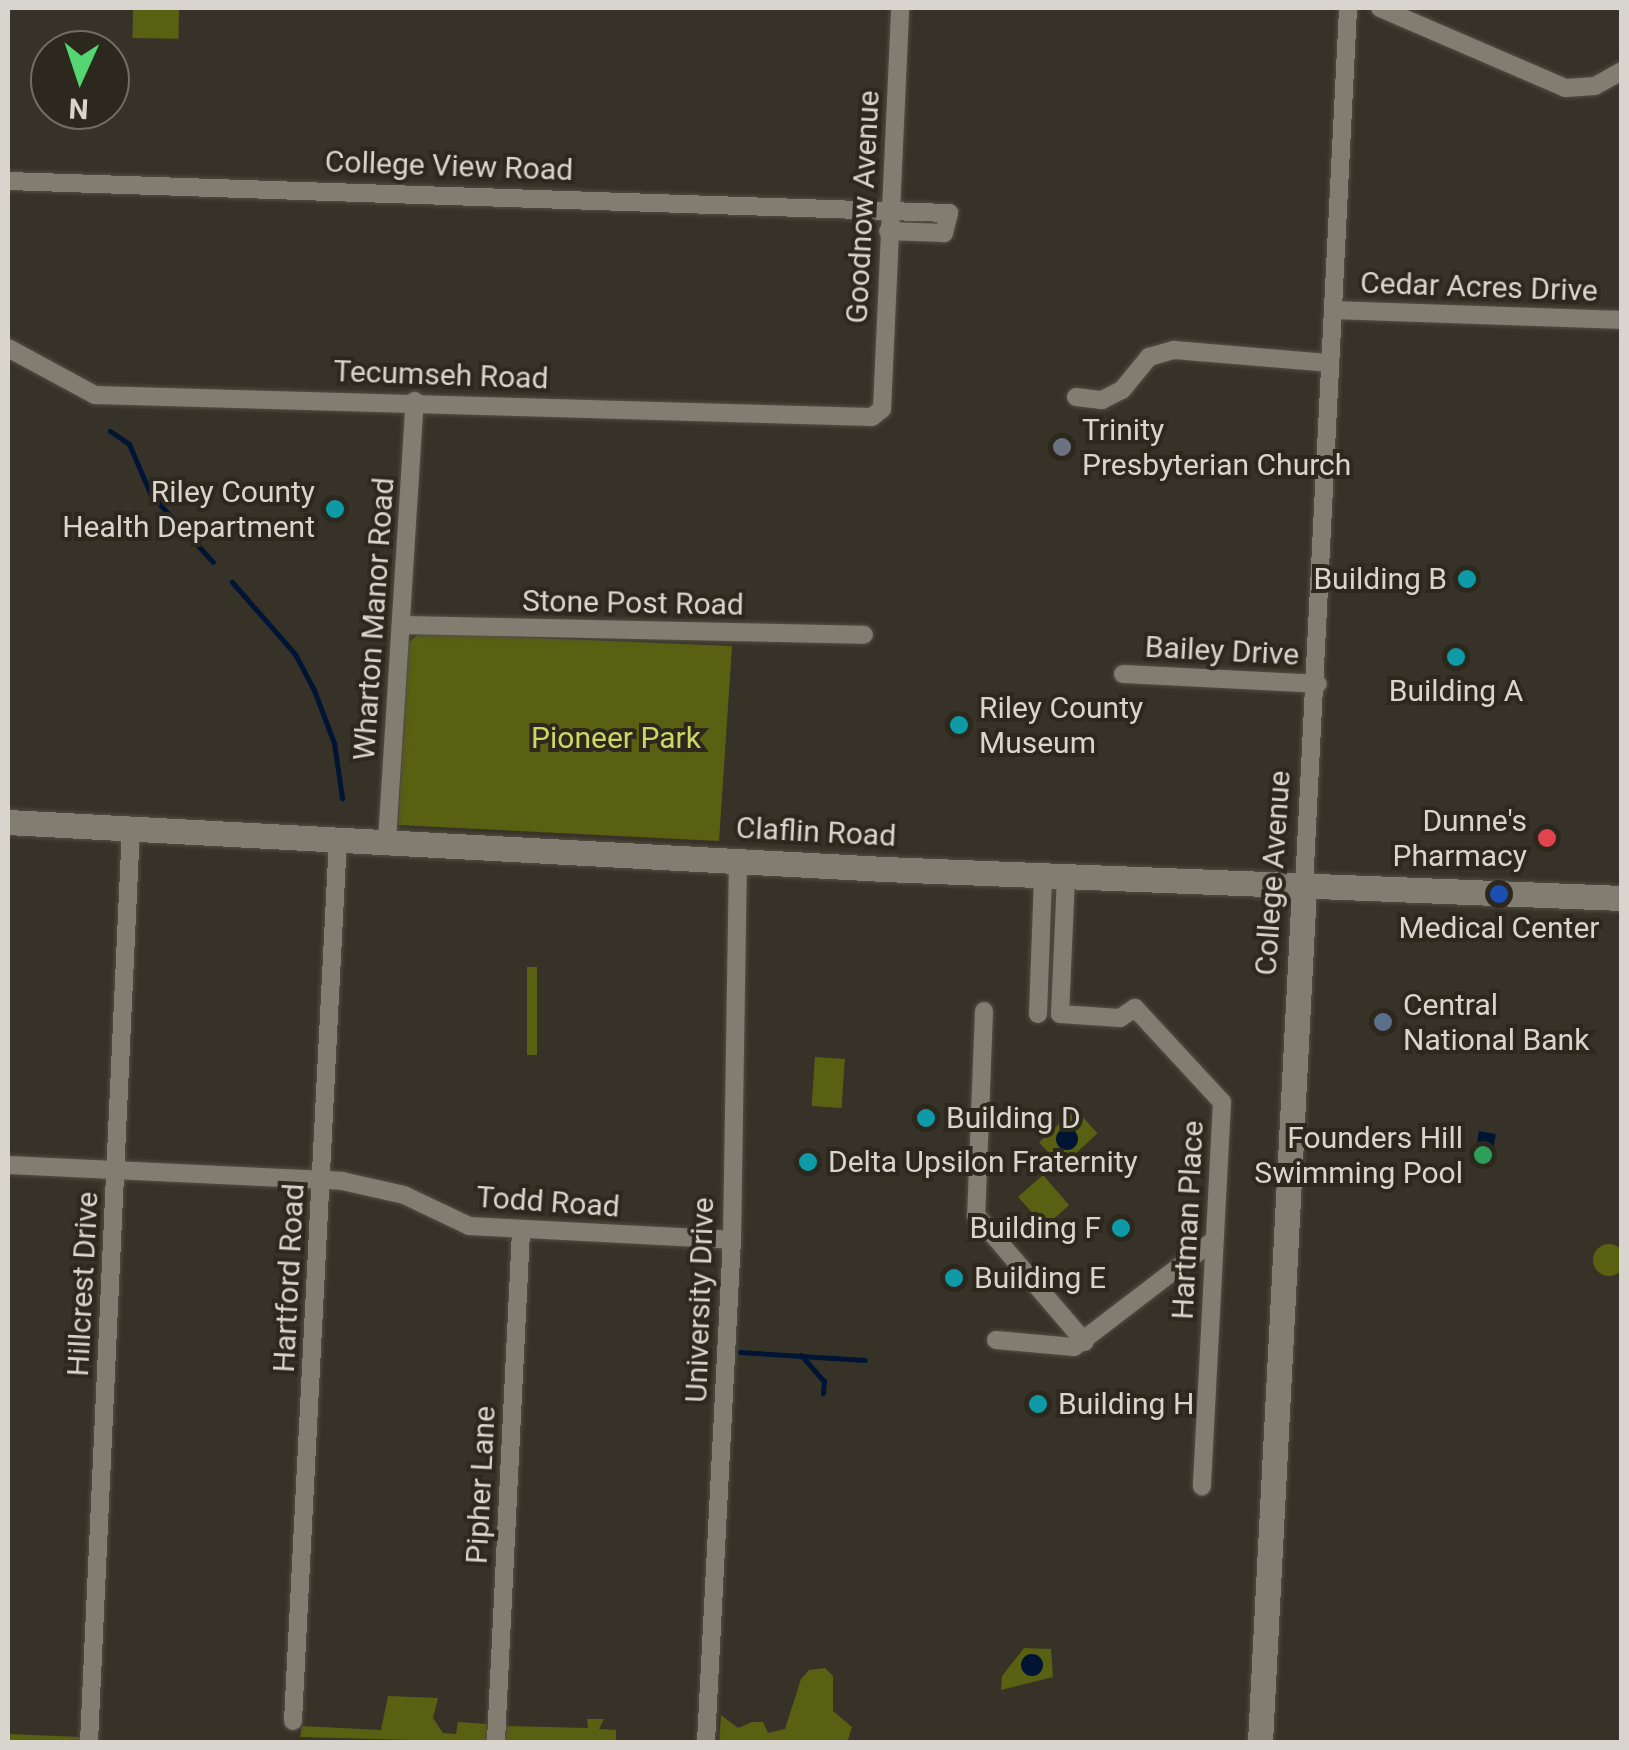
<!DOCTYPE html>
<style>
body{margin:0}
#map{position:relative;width:1629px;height:1750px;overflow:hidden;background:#363227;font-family:Roboto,sans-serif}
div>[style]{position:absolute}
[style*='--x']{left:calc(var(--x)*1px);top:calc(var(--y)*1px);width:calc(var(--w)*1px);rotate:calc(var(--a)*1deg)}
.green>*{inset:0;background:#586111;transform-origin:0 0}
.round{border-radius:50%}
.water>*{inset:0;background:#001434;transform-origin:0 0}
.stream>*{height:5px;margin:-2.5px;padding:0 2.5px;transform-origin:2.5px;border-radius:2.5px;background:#001434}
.roads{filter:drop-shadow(0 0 2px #514e45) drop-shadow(0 0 2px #514e45)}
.street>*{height:18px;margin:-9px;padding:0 9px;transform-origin:9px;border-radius:9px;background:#817d71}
.secondary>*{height:25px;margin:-12.5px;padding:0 12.5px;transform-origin:12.5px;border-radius:12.5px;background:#817d71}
.dots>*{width:28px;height:28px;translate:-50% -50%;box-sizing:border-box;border:5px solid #2c281d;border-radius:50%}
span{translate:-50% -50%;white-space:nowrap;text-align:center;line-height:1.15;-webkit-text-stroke:8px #2c281d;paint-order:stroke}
.street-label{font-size:30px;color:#d7d5ce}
.poi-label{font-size:30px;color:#d7d5ce}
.left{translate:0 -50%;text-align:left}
.right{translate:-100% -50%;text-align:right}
.park-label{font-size:30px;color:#c7d962}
.frame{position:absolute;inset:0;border:10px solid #d7d5ce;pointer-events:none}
.north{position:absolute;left:30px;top:30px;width:100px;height:100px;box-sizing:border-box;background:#2c281d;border:2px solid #706d64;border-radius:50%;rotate:183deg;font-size:28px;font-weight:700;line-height:40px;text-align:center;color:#d7d5ce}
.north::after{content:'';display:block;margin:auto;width:35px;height:45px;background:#54d672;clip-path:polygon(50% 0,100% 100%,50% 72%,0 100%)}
</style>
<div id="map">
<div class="green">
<i style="left:133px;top:9px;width:46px;height:29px;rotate:1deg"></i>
<i style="clip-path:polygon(420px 633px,732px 646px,719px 841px,398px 825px,408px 643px)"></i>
<i style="left:527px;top:967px;width:10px;height:88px"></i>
<i style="left:815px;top:1057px;width:30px;height:49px;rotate:4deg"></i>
<i style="left:1075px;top:1109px;width:33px;height:49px;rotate:47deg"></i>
<i style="left:1043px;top:1175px;width:40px;height:33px;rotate:49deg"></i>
<i class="round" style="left:1593px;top:1244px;width:32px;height:32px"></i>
<i style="clip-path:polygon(1024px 1648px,1051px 1649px,1053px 1677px,1001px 1690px,1002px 1676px)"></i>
<i style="clip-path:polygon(825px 1668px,833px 1676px,833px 1711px,852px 1727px,848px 1740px,869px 1742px,719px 1742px,721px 1715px,738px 1728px,752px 1722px,763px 1722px,768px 1733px,785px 1729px,801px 1679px,809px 1670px)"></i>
<i style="clip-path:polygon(388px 1696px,438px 1698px,433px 1718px,443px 1733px,456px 1734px,458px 1722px,487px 1724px,489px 1742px,300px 1737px,302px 1726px,381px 1730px)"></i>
<i style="clip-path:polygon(587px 1719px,604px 1719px,599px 1729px,616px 1730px,616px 1742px,504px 1742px,507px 1726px,588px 1728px)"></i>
<i style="clip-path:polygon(8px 1734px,80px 1737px,80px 1742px,8px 1742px)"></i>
</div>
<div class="water">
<i class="round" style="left:1056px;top:1128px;width:22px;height:22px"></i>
<i style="left:1479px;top:1131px;width:17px;height:33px;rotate:10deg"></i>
<i class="round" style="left:1021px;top:1654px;width:22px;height:22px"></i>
</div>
<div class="stream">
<i style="--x:110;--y:431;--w:23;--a:34"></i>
<i style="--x:129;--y:444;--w:56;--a:66.7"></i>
<i style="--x:151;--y:495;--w:91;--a:47.2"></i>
<i style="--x:232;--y:582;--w:96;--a:48.8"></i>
<i style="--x:295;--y:654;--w:41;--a:62.2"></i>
<i style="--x:314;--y:690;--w:57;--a:69.3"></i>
<i style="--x:334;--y:743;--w:56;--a:81.7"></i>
<i style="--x:740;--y:1352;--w:125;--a:3.7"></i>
<i style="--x:801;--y:1355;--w:35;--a:49"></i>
<i style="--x:824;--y:1381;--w:12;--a:95"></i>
</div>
<div class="roads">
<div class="street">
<i style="--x:1380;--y:8;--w:202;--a:23.3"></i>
<i style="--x:1566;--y:88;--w:29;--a:-4"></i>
<i style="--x:1595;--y:86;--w:31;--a:-29"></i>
<i style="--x:8;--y:181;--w:942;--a:1.95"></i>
<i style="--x:949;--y:213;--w:21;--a:104"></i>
<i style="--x:944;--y:233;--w:56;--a:-178"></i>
<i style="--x:1334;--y:310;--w:288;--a:2"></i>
<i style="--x:8;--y:348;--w:99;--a:28.4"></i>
<i style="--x:95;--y:395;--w:777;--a:1.62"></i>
<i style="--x:872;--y:417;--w:13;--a:-39"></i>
<i style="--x:882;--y:409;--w:401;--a:-87.4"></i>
<i style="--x:1076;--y:397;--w:26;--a:7"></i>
<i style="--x:1102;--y:400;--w:22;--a:-27"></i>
<i style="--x:1122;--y:390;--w:43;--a:-50.7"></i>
<i style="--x:1149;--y:357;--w:26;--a:-16"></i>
<i style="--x:1174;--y:350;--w:157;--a:4.8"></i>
<i style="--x:401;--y:625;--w:463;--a:1.2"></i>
<i style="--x:1123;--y:674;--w:195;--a:2.9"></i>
<i style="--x:387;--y:841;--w:441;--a:-86.4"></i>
<i style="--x:1066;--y:877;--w:137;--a:92.5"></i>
<i style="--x:1060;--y:1014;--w:60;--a:3.8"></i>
<i style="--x:1120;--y:1018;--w:18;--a:-34"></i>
<i style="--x:1135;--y:1008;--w:128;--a:47.2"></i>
<i style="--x:1222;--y:1102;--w:385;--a:93"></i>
<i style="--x:1304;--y:887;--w:880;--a:-87.13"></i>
<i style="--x:984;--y:1011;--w:204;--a:92.2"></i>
<i style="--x:976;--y:1215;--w:167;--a:49.4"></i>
<i style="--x:1038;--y:1014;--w:139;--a:-87.9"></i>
<i style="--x:8;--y:1165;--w:334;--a:2.7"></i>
<i style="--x:342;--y:1181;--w:64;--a:12.7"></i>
<i style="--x:404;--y:1195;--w:72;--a:25.5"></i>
<i style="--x:469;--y:1226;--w:263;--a:3"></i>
<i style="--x:996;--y:1340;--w:78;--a:5.1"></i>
<i style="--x:1074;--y:1347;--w:176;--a:-37.4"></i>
<i style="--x:293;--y:1721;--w:884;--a:-87.08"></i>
<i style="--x:496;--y:1741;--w:511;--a:-87.19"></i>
<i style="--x:89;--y:1742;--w:914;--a:-87.37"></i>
<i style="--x:706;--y:1742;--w:503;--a:-87.04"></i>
<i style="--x:732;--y:1240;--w:380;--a:-89.1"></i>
</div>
<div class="secondary">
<i style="--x:8;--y:822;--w:877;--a:3.07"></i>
<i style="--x:884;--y:869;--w:739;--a:2.25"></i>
<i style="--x:1260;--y:1742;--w:856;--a:-87.05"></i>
</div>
</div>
<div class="dots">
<i style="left:1062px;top:447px;background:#6b7280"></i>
<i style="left:335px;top:509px;background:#0f9aa8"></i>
<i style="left:1467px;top:579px;background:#0f9aa8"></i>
<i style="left:1456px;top:657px;background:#0f9aa8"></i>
<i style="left:959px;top:725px;background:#0f9aa8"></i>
<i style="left:1547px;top:838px;background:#e0444e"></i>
<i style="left:1499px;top:894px;background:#1a4fb4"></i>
<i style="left:1383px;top:1022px;background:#5c6f8a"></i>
<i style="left:926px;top:1118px;background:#0f9aa8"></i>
<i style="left:1483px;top:1155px;background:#2e9e5b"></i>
<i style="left:808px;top:1162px;background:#0f9aa8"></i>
<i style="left:1121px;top:1228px;background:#0f9aa8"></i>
<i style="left:954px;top:1278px;background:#0f9aa8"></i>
<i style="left:1038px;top:1404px;background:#0f9aa8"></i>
</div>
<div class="street-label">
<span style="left:449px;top:166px;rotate:2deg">College View Road</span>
<span style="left:863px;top:207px;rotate:-87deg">Goodnow Avenue</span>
<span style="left:1479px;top:287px;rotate:2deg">Cedar Acres Drive</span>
<span style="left:441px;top:375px;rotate:2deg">Tecumseh Road</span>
<span style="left:633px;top:603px;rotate:1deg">Stone Post Road</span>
<span style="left:374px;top:619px;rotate:-86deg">Wharton Manor Road</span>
<span style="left:1222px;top:651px;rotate:3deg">Bailey Drive</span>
<span style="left:816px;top:832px;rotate:3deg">Claflin Road</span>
<span style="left:1273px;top:873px;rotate:-86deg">College Avenue</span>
<span style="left:548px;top:1202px;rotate:4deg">Todd Road</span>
<span style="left:1188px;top:1220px;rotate:-87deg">Hartman Place</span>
<span style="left:289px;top:1278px;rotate:-87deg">Hartford Road</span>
<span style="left:83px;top:1284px;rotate:-87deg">Hillcrest Drive</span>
<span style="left:700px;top:1300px;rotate:-88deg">University Drive</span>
<span style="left:481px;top:1485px;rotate:-87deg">Pipher Lane</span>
</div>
<div class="poi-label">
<span class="left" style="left:1082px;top:447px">Trinity<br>Presbyterian Church</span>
<span class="right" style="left:315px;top:509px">Riley County<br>Health Department</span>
<span class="right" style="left:1447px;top:579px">Building B</span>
<span style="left:1456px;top:691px">Building A</span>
<span class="left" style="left:979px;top:725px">Riley County<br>Museum</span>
<span class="right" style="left:1527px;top:838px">Dunne's<br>Pharmacy</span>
<span style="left:1499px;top:928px">Medical Center</span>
<span class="left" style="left:1403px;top:1022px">Central<br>National Bank</span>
<span class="left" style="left:946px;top:1118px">Building D</span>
<span class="right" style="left:1463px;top:1155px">Founders Hill<br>Swimming Pool</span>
<span class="left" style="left:828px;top:1162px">Delta Upsilon Fraternity</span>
<span class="right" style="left:1101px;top:1228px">Building F</span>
<span class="left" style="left:974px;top:1278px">Building E</span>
<span class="left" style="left:1058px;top:1404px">Building H</span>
</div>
<div class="park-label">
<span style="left:616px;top:738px">Pioneer Park</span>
</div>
<div class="frame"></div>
<div class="north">N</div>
</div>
